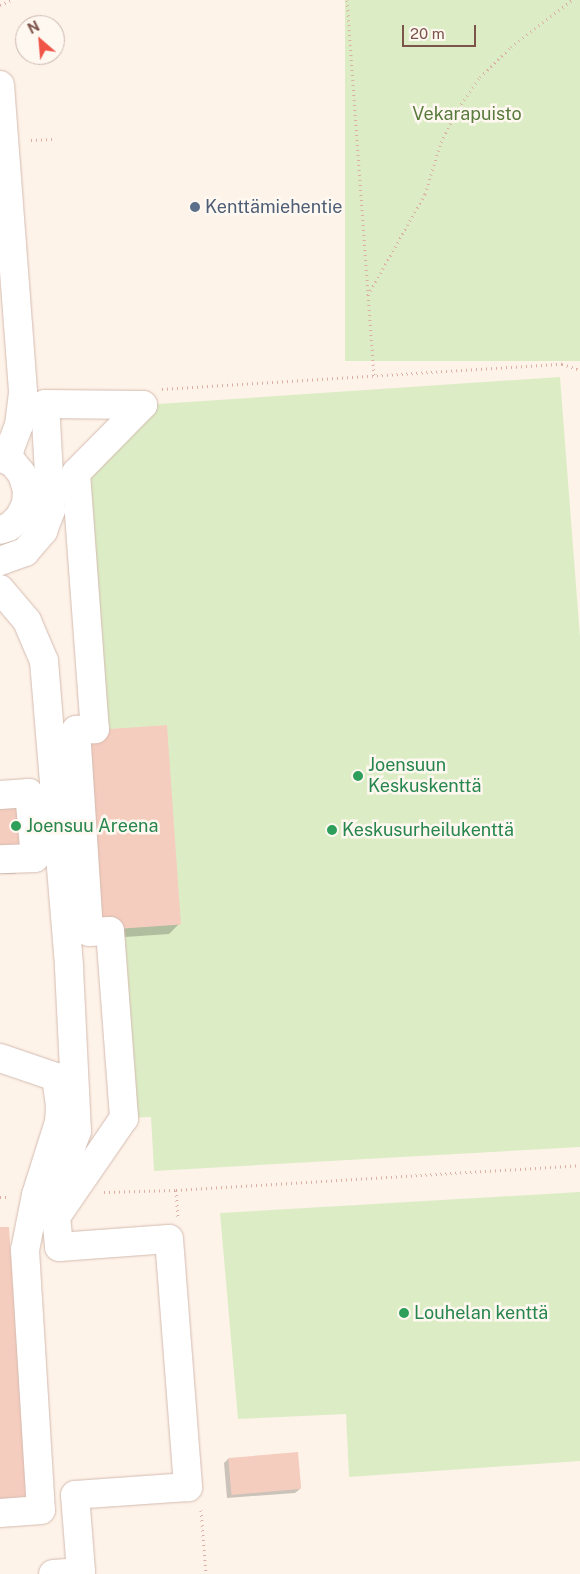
<!DOCTYPE html>
<meta charset="utf-8">
<style>
body{margin:0}
#map{position:relative;width:580px;height:1574px;overflow:hidden;background:#fef3e9;font-family:"Public Sans",sans-serif}
div>[style]{position:absolute}
[style*='--x']{left:calc(var(--x)*1px);top:calc(var(--y)*1px);width:calc(var(--w)*1px);rotate:calc(var(--a)*1deg)}
.green>*{inset:0;background:#dcedc6;transform-origin:0 0}
.shadow>*{inset:0;background:#0003}
.building>*{inset:0;background:#f5cdbf;transform-origin:0 0}
.path>*{height:3px;margin-top:-1.5px;transform-origin:0;background:repeating-linear-gradient(90deg,#dbafa1 0 1px,transparent 0 5px)}
.roads{filter:drop-shadow(0 0 1px #d4bbb0) drop-shadow(0 0 1px #d4bbb0)}
.minor>*{height:28px;margin:-14px;padding:0 14px;transform-origin:14px;border-radius:14px;background:#fff}
.dots>*{width:14px;height:14px;translate:-50% -50%;box-sizing:border-box;border:2px solid #fff8f1;border-radius:50%}
span{translate:-50% -50%;white-space:nowrap;text-align:center;line-height:1.15;-webkit-text-stroke:5px #fff8f1;paint-order:stroke}
.park-label{font-size:18px;color:#597b3e}
.service-label{font-size:18px;color:#4e5e75}
.left{translate:0 -50%;text-align:left}
.leisure-label{font-size:18px;color:#27864d}
.north{position:absolute;left:15px;top:15px;width:50px;height:50px;box-sizing:border-box;background:#fff8f1;border:1px solid #cab6ae;border-radius:50%;rotate:333deg;font-size:14px;font-weight:700;line-height:20px;text-align:center;color:#7b544a}
.north::after{content:'';display:block;margin:auto;width:18px;height:22px;background:#ef5447;clip-path:polygon(50% 0,100% 100%,50% 72%,0 100%)}
.scale{position:absolute;left:402px;top:25px;width:74px;height:22px;box-sizing:border-box;border:2px solid #7b544a;border-top:0;padding-left:6px;font-size:15px;line-height:18px;white-space:nowrap;color:#7b544a;-webkit-text-stroke:4px #fff8f1;paint-order:stroke}
</style>
<div id="map">
<div class="green">
<i style="left:345px;top:0;width:235px;height:361px"></i>
<i style="clip-path:polygon(560px 377px,580px 637px,580px 1147px,154px 1171px,151px 1117px,124px 1118px,76px 473px,143px 405px)"></i>
<i style="clip-path:polygon(580px 1192px,580px 1461px,349px 1477px,346px 1414px,238px 1419px,220px 1213px)"></i>
</div>
<div class="shadow">
<i style="clip-path:polygon(77px 732px,179px 924px,169px 934px,81px 940px)"></i>
<i style="clip-path:polygon(0 797px,33px 857px,15px 874px,0 874px)"></i>
<i style="clip-path:polygon(229px 1458px,300px 1489px,295px 1493px,227px 1498px,224px 1463px)"></i>
</div>
<div class="building">
<i style="left:167px;top:725px;width:200px;height:90px;rotate:86deg"></i>
<i style="clip-path:polygon(28px 794px,34px 857px,0 858px,0 796px)"></i>
<i style="clip-path:polygon(0 1227px,9px 1227px,27px 1501px,0 1504px)"></i>
<i style="left:298px;top:1452px;width:37px;height:70px;rotate:85deg"></i>
</div>
<div class="path">
<i style="--x:347;--y:0;--w:377;--a:85.9"></i>
<i style="--x:0;--y:5;--w:12;--a:-24"></i>
<i style="--x:31;--y:140;--w:21;--a:-3"></i>
<i style="--x:368;--y:295;--w:116;--a:-60.6"></i>
<i style="--x:425;--y:194;--w:54;--a:-72.9"></i>
<i style="--x:441;--y:142;--w:38;--a:-63"></i>
<i style="--x:458;--y:108;--w:38;--a:-55"></i>
<i style="--x:480;--y:77;--w:43;--a:-44.1"></i>
<i style="--x:511;--y:47;--w:77;--a:-37.6"></i>
<i style="--x:162;--y:389;--w:401;--a:-3.6"></i>
<i style="--x:562;--y:364;--w:19;--a:18"></i>
<i style="--x:176;--y:1190;--w:27;--a:86"></i>
<i style="--x:104;--y:1192;--w:72;--a:-1.6"></i>
<i style="--x:176;--y:1190;--w:405;--a:-3.5"></i>
<i style="--x:0;--y:1197;--w:10;--a:0"></i>
<i style="--x:201;--y:1510;--w:64;--a:85.5"></i>
</div>
<div class="roads">
<div class="minor">
<i style="--x:0;--y:85;--w:309;--a:85.7"></i>
<i style="--x:23;--y:393;--w:32;--a:97"></i>
<i style="--x:19;--y:425;--w:26;--a:111"></i>
<i style="--x:10;--y:449;--w:11;--a:135"></i>
<i style="--x:0;--y:457;--w:14;--a:25"></i>
<i style="--x:13;--y:463;--w:14;--a:51"></i>
<i style="--x:22;--y:474;--w:17;--a:73"></i>
<i style="--x:27;--y:490;--w:14;--a:94"></i>
<i style="--x:26;--y:504;--w:16;--a:117"></i>
<i style="--x:19;--y:518;--w:13;--a:138"></i>
<i style="--x:9;--y:527;--w:9;--a:162"></i>
<i style="--x:0;--y:561;--w:27;--a:-20"></i>
<i style="--x:25;--y:552;--w:28;--a:-49"></i>
<i style="--x:43;--y:531;--w:22;--a:-69"></i>
<i style="--x:51;--y:510;--w:106;--a:-93.2"></i>
<i style="--x:45;--y:404;--w:98;--a:0.6"></i>
<i style="--x:143;--y:405;--w:95;--a:134.6"></i>
<i style="--x:76;--y:473;--w:257;--a:85.8"></i>
<i style="--x:95;--y:729;--w:19;--a:177"></i>
<i style="--x:76;--y:730;--w:202;--a:86.3"></i>
<i style="--x:89;--y:932;--w:21;--a:-3"></i>
<i style="--x:110;--y:931;--w:188;--a:85.7"></i>
<i style="--x:124;--y:1118;--w:120;--a:124.5"></i>
<i style="--x:56;--y:1217;--w:30;--a:84"></i>
<i style="--x:59;--y:1247;--w:110;--a:-4.2"></i>
<i style="--x:169;--y:1239;--w:249;--a:85.6"></i>
<i style="--x:188;--y:1487;--w:113;--a:176"></i>
<i style="--x:75;--y:1495;--w:77;--a:85.5"></i>
<i style="--x:81;--y:1572;--w:28;--a:176"></i>
<i style="--x:0;--y:589;--w:42;--a:49.8"></i>
<i style="--x:27;--y:621;--w:43;--a:67"></i>
<i style="--x:44;--y:661;--w:308;--a:85.3"></i>
<i style="--x:69;--y:968;--w:163;--a:87.2"></i>
<i style="--x:77;--y:1131;--w:67;--a:110.1"></i>
<i style="--x:0;--y:795;--w:29;--a:-4"></i>
<i style="--x:29;--y:793;--w:65;--a:84.7"></i>
<i style="--x:35;--y:858;--w:35;--a:178"></i>
<i style="--x:0;--y:1058;--w:59;--a:18.7"></i>
<i style="--x:56;--y:1077;--w:28;--a:82"></i>
<i style="--x:60;--y:1105;--w:17;--a:93"></i>
<i style="--x:59;--y:1122;--w:77;--a:107.5"></i>
<i style="--x:36;--y:1195;--w:56;--a:101.3"></i>
<i style="--x:25;--y:1250;--w:260;--a:86.5"></i>
<i style="--x:41;--y:1510;--w:41;--a:175.8"></i>
</div>
</div>
<div class="dots">
<i style="left:195px;top:207px;background:#5c6f8a"></i>
<i style="left:358px;top:776px;background:#2e9e5b"></i>
<i style="left:16px;top:826px;background:#2e9e5b"></i>
<i style="left:332px;top:830px;background:#2e9e5b"></i>
<i style="left:404px;top:1313px;background:#2e9e5b"></i>
</div>
<div class="park-label">
<span style="left:467px;top:114px">Vekarapuisto</span>
</div>
<div class="service-label">
<span class="left" style="left:205px;top:207px">Kenttämiehentie</span>
</div>
<div class="leisure-label">
<span class="left" style="left:368px;top:776px">Joensuun<br>Keskuskenttä</span>
<span class="left" style="left:26px;top:826px">Joensuu Areena</span>
<span class="left" style="left:342px;top:830px">Keskusurheilukenttä</span>
<span class="left" style="left:414px;top:1313px">Louhelan kenttä</span>
</div>
<div class="north">N</div>
<div class="scale">20 m</div>
</div>
